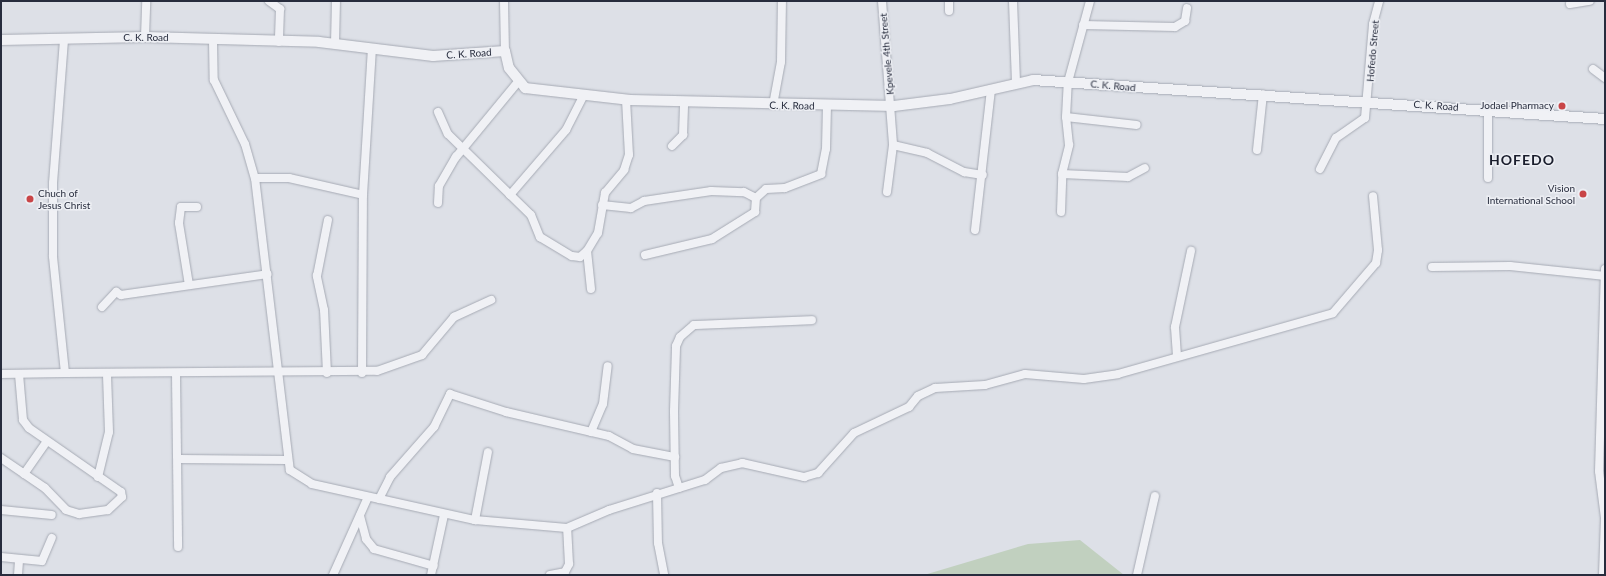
<!DOCTYPE html>
<style>
body{margin:0}
#map{position:relative;width:1606px;height:576px;overflow:hidden;background:#dde0e7;font-family:Lato,sans-serif}
div>[style]{position:absolute}
[style*='--x']{left:calc(var(--x)*1px);top:calc(var(--y)*1px);width:calc(var(--w)*1px);rotate:calc(var(--a)*1deg)}
.green>*{inset:0;background:#c1d0bf}
.roads{filter:drop-shadow(0 0 1px #a6aab4) drop-shadow(0 0 1px #a6aab4)}
.minor>*{height:8px;margin:-4px;padding:0 4px;transform-origin:4px;border-radius:4px;background:#f0f1f5}
.tertiary>*{height:10px;margin:-5px;padding:0 5px;transform-origin:5px;border-radius:5px;background:#f0f1f5}
.dots>*{width:11px;height:11px;translate:-50% -50%;box-sizing:border-box;border:2px solid #edeff4;border-radius:50%}
span{translate:-50% -50%;white-space:nowrap;text-align:center;line-height:1.15;-webkit-text-stroke:3px #edeff4;paint-order:stroke}
.street-label{font-size:10px;color:#272c3d}
.poi-label{font-size:10px;color:#272c3d}
.right{translate:-100% -50%;text-align:right}
.left{translate:0 -50%;text-align:left}
.district-label{font-size:14px;color:#1a1e2d;font-weight:700;letter-spacing:1px}
.frame{position:absolute;inset:0;border:2px solid #272c3d;pointer-events:none}
</style>
<div id="map">
<div class="green">
<i style="clip-path:polygon(1080px 540px,1124px 575px,924px 575px,1028px 544px)"></i>
</div>
<div class="roads">
<div class="minor">
<i style="--x:269;--y:1;--w:14;--a:36"></i>
<i style="--x:280;--y:9;--w:33;--a:92"></i>
<i style="--x:504;--y:1;--w:50;--a:88.9"></i>
<i style="--x:882;--y:1;--w:144;--a:85.6"></i>
<i style="--x:893;--y:145;--w:35;--a:13"></i>
<i style="--x:927;--y:153;--w:42;--a:27.2"></i>
<i style="--x:964;--y:172;--w:19;--a:9"></i>
<i style="--x:949;--y:1;--w:10;--a:90"></i>
<i style="--x:1013;--y:1;--w:81;--a:87.9"></i>
<i style="--x:1570;--y:4;--w:20;--a:-9"></i>
<i style="--x:1083;--y:25;--w:92;--a:1.2"></i>
<i style="--x:1175;--y:27;--w:12;--a:-31"></i>
<i style="--x:1185;--y:21;--w:13;--a:-81"></i>
<i style="--x:145;--y:37;--w:36;--a:-88"></i>
<i style="--x:213;--y:41;--w:39;--a:89"></i>
<i style="--x:214;--y:80;--w:71;--a:64.2"></i>
<i style="--x:245;--y:144;--w:35;--a:74"></i>
<i style="--x:255;--y:178;--w:294;--a:83.2"></i>
<i style="--x:290;--y:470;--w:26;--a:32"></i>
<i style="--x:312;--y:484;--w:167;--a:12.5"></i>
<i style="--x:475;--y:520;--w:92;--a:5"></i>
<i style="--x:567;--y:528;--w:46;--a:-23.2"></i>
<i style="--x:609;--y:510;--w:101;--a:-17.4"></i>
<i style="--x:705;--y:480;--w:20;--a:-37"></i>
<i style="--x:721;--y:468;--w:22;--a:-13"></i>
<i style="--x:742;--y:463;--w:64;--a:12.7"></i>
<i style="--x:804;--y:477;--w:15;--a:-16"></i>
<i style="--x:818;--y:473;--w:54;--a:-48"></i>
<i style="--x:854;--y:433;--w:61;--a:-25.3"></i>
<i style="--x:909;--y:407;--w:14;--a:-51"></i>
<i style="--x:918;--y:396;--w:19;--a:-25"></i>
<i style="--x:935;--y:388;--w:50;--a:-3.4"></i>
<i style="--x:985;--y:385;--w:41;--a:-15.4"></i>
<i style="--x:1025;--y:374;--w:59;--a:4.8"></i>
<i style="--x:1084;--y:379;--w:34;--a:-8"></i>
<i style="--x:1118;--y:374;--w:223;--a:-15.8"></i>
<i style="--x:1333;--y:313;--w:66;--a:-49.3"></i>
<i style="--x:1376;--y:263;--w:13;--a:-81"></i>
<i style="--x:1378;--y:250;--w:54;--a:-95.3"></i>
<i style="--x:335;--y:44;--w:43;--a:-88.7"></i>
<i style="--x:1593;--y:69;--w:15;--a:37"></i>
<i style="--x:773;--y:105;--w:44;--a:-79.5"></i>
<i style="--x:781;--y:62;--w:61;--a:-89.1"></i>
<i style="--x:438;--y:112;--w:24;--a:66"></i>
<i style="--x:448;--y:134;--w:116;--a:44.3"></i>
<i style="--x:531;--y:215;--w:24;--a:68"></i>
<i style="--x:540;--y:237;--w:37;--a:31"></i>
<i style="--x:572;--y:256;--w:8;--a:7"></i>
<i style="--x:580;--y:257;--w:9;--a:-41"></i>
<i style="--x:1066;--y:117;--w:71;--a:6.4"></i>
<i style="--x:672;--y:146;--w:16;--a:-45"></i>
<i style="--x:683;--y:135;--w:33;--a:-88"></i>
<i style="--x:1257;--y:150;--w:56;--a:-83.9"></i>
<i style="--x:1320;--y:169;--w:35;--a:-63"></i>
<i style="--x:1336;--y:138;--w:35;--a:-35"></i>
<i style="--x:1365;--y:118;--w:94;--a:-85.1"></i>
<i style="--x:1373;--y:24;--w:24;--a:-75"></i>
<i style="--x:1062;--y:174;--w:66;--a:2.6"></i>
<i style="--x:1128;--y:177;--w:19;--a:-28"></i>
<i style="--x:255;--y:178;--w:34;--a:0"></i>
<i style="--x:289;--y:178;--w:76;--a:12.9"></i>
<i style="--x:1488;--y:178;--w:68;--a:-90"></i>
<i style="--x:887;--y:192;--w:47;--a:-82.7"></i>
<i style="--x:510;--y:195;--w:86;--a:-49.3"></i>
<i style="--x:566;--y:130;--w:39;--a:-63"></i>
<i style="--x:438;--y:203;--w:17;--a:-87"></i>
<i style="--x:439;--y:186;--w:34;--a:-60"></i>
<i style="--x:456;--y:157;--w:96;--a:-50.5"></i>
<i style="--x:602;--y:205;--w:29;--a:6"></i>
<i style="--x:631;--y:208;--w:15;--a:-28"></i>
<i style="--x:644;--y:201;--w:68;--a:-8.5"></i>
<i style="--x:711;--y:191;--w:33;--a:2"></i>
<i style="--x:744;--y:192;--w:13;--a:27"></i>
<i style="--x:756;--y:198;--w:13;--a:-42"></i>
<i style="--x:766;--y:189;--w:19;--a:-3"></i>
<i style="--x:785;--y:188;--w:39;--a:-21"></i>
<i style="--x:821;--y:174;--w:25;--a:-79"></i>
<i style="--x:826;--y:149;--w:43;--a:-88.7"></i>
<i style="--x:1061;--y:212;--w:38;--a:-88"></i>
<i style="--x:1062;--y:174;--w:30;--a:-76"></i>
<i style="--x:1069;--y:145;--w:28;--a:-96"></i>
<i style="--x:1066;--y:117;--w:35;--a:-87"></i>
<i style="--x:1068;--y:82;--w:84;--a:-74.8"></i>
<i style="--x:975;--y:230;--w:142;--a:-83.5"></i>
<i style="--x:645;--y:255;--w:69;--a:-13.4"></i>
<i style="--x:712;--y:239;--w:51;--a:-32.1"></i>
<i style="--x:755;--y:212;--w:14;--a:-86"></i>
<i style="--x:1432;--y:267;--w:78;--a:-0.7"></i>
<i style="--x:1510;--y:266;--w:96;--a:6"></i>
<i style="--x:189;--y:285;--w:63;--a:-99.2"></i>
<i style="--x:179;--y:223;--w:16;--a:-83"></i>
<i style="--x:181;--y:207;--w:16;--a:0"></i>
<i style="--x:591;--y:289;--w:38;--a:-96"></i>
<i style="--x:587;--y:251;--w:21;--a:-59"></i>
<i style="--x:598;--y:233;--w:41;--a:-80.1"></i>
<i style="--x:605;--y:193;--w:30;--a:-50"></i>
<i style="--x:624;--y:170;--w:16;--a:-72"></i>
<i style="--x:629;--y:155;--w:55;--a:-93.1"></i>
<i style="--x:102;--y:307;--w:21;--a:-47"></i>
<i style="--x:116;--y:292;--w:6;--a:31"></i>
<i style="--x:121;--y:295;--w:148;--a:-8.1"></i>
<i style="--x:1177;--y:356;--w:29;--a:-94"></i>
<i style="--x:1175;--y:327;--w:78;--a:-78.1"></i>
<i style="--x:65;--y:373;--w:312;--a:-0.4"></i>
<i style="--x:377;--y:371;--w:48;--a:-19.6"></i>
<i style="--x:422;--y:355;--w:50;--a:-49.9"></i>
<i style="--x:454;--y:317;--w:41;--a:-24.7"></i>
<i style="--x:327;--y:373;--w:63;--a:-92.7"></i>
<i style="--x:324;--y:310;--w:35;--a:-102"></i>
<i style="--x:317;--y:276;--w:57;--a:-78.9"></i>
<i style="--x:362;--y:373;--w:178;--a:-89.7"></i>
<i style="--x:363;--y:195;--w:146;--a:-86.5"></i>
<i style="--x:1;--y:374;--w:64;--a:-0.9"></i>
<i style="--x:65;--y:373;--w:118;--a:-95.9"></i>
<i style="--x:53;--y:256;--w:73;--a:-90"></i>
<i style="--x:53;--y:183;--w:142;--a:-85.6"></i>
<i style="--x:176;--y:374;--w:173;--a:89.3"></i>
<i style="--x:591;--y:432;--w:30;--a:-67"></i>
<i style="--x:603;--y:404;--w:38;--a:-83"></i>
<i style="--x:1;--y:458;--w:53;--a:34.3"></i>
<i style="--x:45;--y:488;--w:30;--a:46"></i>
<i style="--x:66;--y:510;--w:14;--a:17"></i>
<i style="--x:79;--y:514;--w:29;--a:-8"></i>
<i style="--x:108;--y:510;--w:19;--a:-43"></i>
<i style="--x:122;--y:497;--w:5;--a:-101"></i>
<i style="--x:121;--y:492;--w:112;--a:-145.2"></i>
<i style="--x:29;--y:428;--w:10;--a:-127"></i>
<i style="--x:23;--y:420;--w:46;--a:-95"></i>
<i style="--x:179;--y:459;--w:108;--a:0.5"></i>
<i style="--x:24;--y:474;--w:40;--a:-55.1"></i>
<i style="--x:98;--y:477;--w:46;--a:-76.3"></i>
<i style="--x:109;--y:432;--w:57;--a:-92"></i>
<i style="--x:679;--y:488;--w:13;--a:-108"></i>
<i style="--x:675;--y:476;--w:65;--a:-90.9"></i>
<i style="--x:674;--y:411;--w:65;--a:-88.2"></i>
<i style="--x:676;--y:346;--w:10;--a:-66"></i>
<i style="--x:680;--y:337;--w:18;--a:-41"></i>
<i style="--x:694;--y:325;--w:118;--a:-2.4"></i>
<i style="--x:657;--y:493;--w:50;--a:88.9"></i>
<i style="--x:658;--y:543;--w:33;--a:79"></i>
<i style="--x:379;--y:499;--w:25;--a:-63"></i>
<i style="--x:390;--y:477;--w:67;--a:-48.7"></i>
<i style="--x:434;--y:427;--w:37;--a:-64"></i>
<i style="--x:450;--y:394;--w:59;--a:17.8"></i>
<i style="--x:506;--y:412;--w:106;--a:13.1"></i>
<i style="--x:609;--y:436;--w:27;--a:28"></i>
<i style="--x:633;--y:449;--w:43;--a:10.8"></i>
<i style="--x:1;--y:510;--w:51;--a:5.6"></i>
<i style="--x:360;--y:516;--w:24;--a:75"></i>
<i style="--x:366;--y:539;--w:13;--a:51"></i>
<i style="--x:374;--y:549;--w:62;--a:15.8"></i>
<i style="--x:475;--y:520;--w:69;--a:-79.2"></i>
<i style="--x:1;--y:557;--w:41;--a:5.6"></i>
<i style="--x:42;--y:561;--w:25;--a:-67"></i>
<i style="--x:18;--y:575;--w:15;--a:-86"></i>
<i style="--x:333;--y:575;--w:85;--a:-65.8"></i>
<i style="--x:431;--y:575;--w:61;--a:-77.8"></i>
<i style="--x:550;--y:575;--w:15;--a:-11"></i>
<i style="--x:565;--y:572;--w:9;--a:-63"></i>
<i style="--x:569;--y:564;--w:36;--a:-93"></i>
<i style="--x:1137;--y:575;--w:81;--a:-77.2"></i>
<i style="--x:1603;--y:575;--w:57;--a:-88"></i>
<i style="--x:1605;--y:518;--w:47;--a:-97.3"></i>
<i style="--x:1599;--y:471;--w:202;--a:-88.3"></i>
</div>
<div class="tertiary">
<i style="--x:1;--y:40;--w:144;--a:-1.2"></i>
<i style="--x:145;--y:37;--w:174;--a:1.6"></i>
<i style="--x:319;--y:42;--w:115;--a:7"></i>
<i style="--x:433;--y:56;--w:72;--a:-4"></i>
<i style="--x:505;--y:51;--w:17;--a:77"></i>
<i style="--x:509;--y:68;--w:26;--a:51"></i>
<i style="--x:525;--y:88;--w:106;--a:6.5"></i>
<i style="--x:630;--y:100;--w:264;--a:1.3"></i>
<i style="--x:894;--y:106;--w:56;--a:-7.1"></i>
<i style="--x:950;--y:99;--w:85;--a:-12.9"></i>
<i style="--x:1033;--y:80;--w:573;--a:3.9"></i>
</div>
</div>
<div class="dots">
<i style="left:1562px;top:106px;background:#c94547"></i>
<i style="left:1583px;top:194px;background:#c94547"></i>
<i style="left:30px;top:199px;background:#c94547"></i>
</div>
<div class="street-label">
<span style="left:146px;top:38px">C. K. Road</span>
<span style="left:1373px;top:51px;rotate:-85deg">Hofedo Street</span>
<span style="left:469px;top:54px;rotate:-4deg">C. K. Road</span>
<span style="left:887px;top:54px;rotate:-95deg">Kpevele 4th Street</span>
<span style="left:1113px;top:86px;rotate:5deg">C. K. Road</span>
<span style="left:792px;top:106px;rotate:1deg">C. K. Road</span>
<span style="left:1436px;top:106px;rotate:4deg">C. K. Road</span>
</div>
<div class="poi-label">
<span class="right" style="left:1554px;top:106px">Jodael Pharmacy</span>
<span class="right" style="left:1575px;top:194px">Vision<br>International School</span>
<span class="left" style="left:38px;top:199px">Chuch of<br>Jesus Christ</span>
</div>
<div class="district-label">
<span style="left:1522px;top:160px">HOFEDO</span>
</div>
<div class="frame"></div>
</div>
